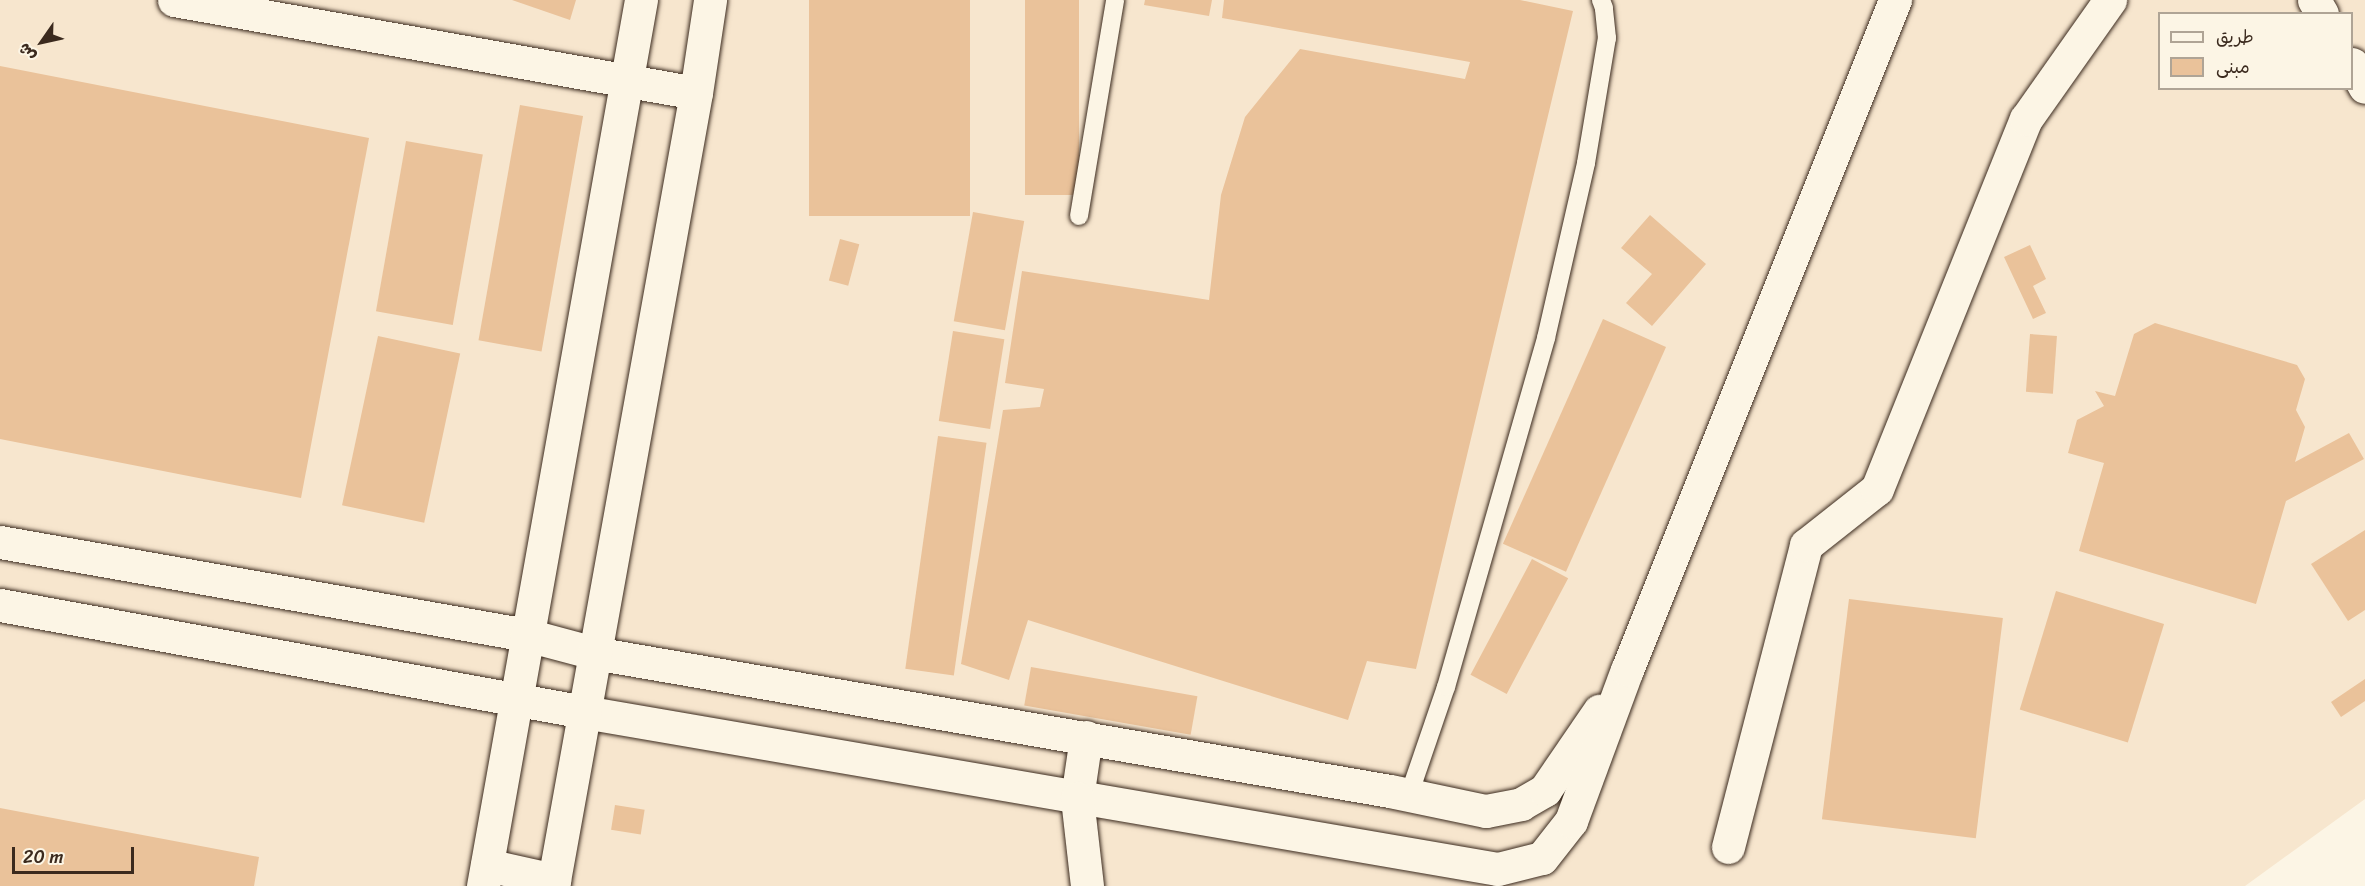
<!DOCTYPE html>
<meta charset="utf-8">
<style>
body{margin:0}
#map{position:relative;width:2365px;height:886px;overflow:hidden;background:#fcf5e5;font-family:Sriracha,"Playpen Sans Arabic",sans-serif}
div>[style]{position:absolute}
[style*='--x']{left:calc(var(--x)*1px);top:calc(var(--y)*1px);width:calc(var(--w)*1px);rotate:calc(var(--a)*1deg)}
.built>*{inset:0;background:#f7e6ce}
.building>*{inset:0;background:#eac29a;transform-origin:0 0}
.roads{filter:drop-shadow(0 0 2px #3b2a1e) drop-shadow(0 0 2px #3b2a1e)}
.service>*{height:18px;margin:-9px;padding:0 9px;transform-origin:9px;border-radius:9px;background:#fcf5e5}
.minor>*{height:33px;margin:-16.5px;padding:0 16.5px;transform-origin:16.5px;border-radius:16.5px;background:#fcf5e5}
span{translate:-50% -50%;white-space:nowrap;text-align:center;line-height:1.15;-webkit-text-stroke:5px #fcf5e5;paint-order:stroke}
.legend{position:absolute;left:2158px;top:12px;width:195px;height:78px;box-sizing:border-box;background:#fcf5e5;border:2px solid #afa495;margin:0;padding:8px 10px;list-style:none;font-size:18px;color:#3b2a1e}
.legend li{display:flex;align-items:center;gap:12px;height:30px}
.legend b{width:30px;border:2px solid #afa495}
.north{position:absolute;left:12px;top:12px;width:60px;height:60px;-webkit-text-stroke:4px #fcf5e5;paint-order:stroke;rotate:236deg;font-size:16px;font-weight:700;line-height:24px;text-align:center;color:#3b2a1e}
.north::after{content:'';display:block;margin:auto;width:21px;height:27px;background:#3b2a1e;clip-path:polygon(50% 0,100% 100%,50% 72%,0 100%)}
.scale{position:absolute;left:12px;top:847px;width:122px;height:27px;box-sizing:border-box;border:3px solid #3b2a1e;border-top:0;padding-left:8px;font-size:18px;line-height:21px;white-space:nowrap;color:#3b2a1e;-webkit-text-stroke:4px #fcf5e5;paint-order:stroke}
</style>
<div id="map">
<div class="built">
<i style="clip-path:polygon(evenodd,0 0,2365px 0,2365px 799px,2245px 886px,0 886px,0 0,2160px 14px,2352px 14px,2352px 88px,2160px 88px,2160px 14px)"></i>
</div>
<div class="building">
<i style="clip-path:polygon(512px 0,576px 0,570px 20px)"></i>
<i style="left:809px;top:0;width:161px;height:216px"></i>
<i style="left:1025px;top:0;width:54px;height:195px"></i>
<i style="clip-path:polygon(1145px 0,1212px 0,1209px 16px,1144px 5px)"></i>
<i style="clip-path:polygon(1224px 0,1520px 0,1573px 11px,1416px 669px,1367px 661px,1348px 720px,1028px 620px,1009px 680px,961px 664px,1003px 410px,1040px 407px,1044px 389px,1005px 383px,1022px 271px,1209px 300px,1221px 195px,1245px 117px,1300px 49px,1465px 79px,1470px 62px,1222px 18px)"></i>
<i style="clip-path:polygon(0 66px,369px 138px,301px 498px,0 439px)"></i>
<i style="left:520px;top:105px;width:64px;height:239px;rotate:10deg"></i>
<i style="left:406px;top:141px;width:78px;height:173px;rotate:10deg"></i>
<i style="left:973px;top:212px;width:52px;height:111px;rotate:10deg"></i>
<i style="clip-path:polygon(1650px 215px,1706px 264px,1652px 326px,1626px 303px,1652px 274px,1621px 248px)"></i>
<i style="left:840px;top:239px;width:20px;height:43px;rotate:15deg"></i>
<i style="clip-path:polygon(2030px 245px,2046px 279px,2033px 286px,2046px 313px,2033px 319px,2004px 257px)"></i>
<i style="left:1603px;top:319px;width:69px;height:246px;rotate:24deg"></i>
<i style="clip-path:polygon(2155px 323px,2297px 365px,2305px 379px,2296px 410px,2305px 427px,2295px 462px,2349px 433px,2364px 459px,2286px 501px,2256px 604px,2079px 551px,2104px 463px,2068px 453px,2077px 420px,2104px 406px,2095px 391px,2115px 396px,2134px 334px)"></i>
<i style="left:953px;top:331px;width:52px;height:91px;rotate:9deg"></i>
<i style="left:2030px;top:334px;width:27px;height:58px;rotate:4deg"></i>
<i style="left:378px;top:336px;width:84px;height:173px;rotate:12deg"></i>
<i style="left:938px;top:436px;width:49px;height:235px;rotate:8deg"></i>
<i style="clip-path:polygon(2365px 530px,2365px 610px,2348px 621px,2311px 564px)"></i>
<i style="left:1532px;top:559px;width:41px;height:131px;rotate:28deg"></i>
<i style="left:2056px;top:591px;width:113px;height:124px;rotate:17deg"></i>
<i style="left:1849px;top:599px;width:155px;height:222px;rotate:7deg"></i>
<i style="left:1031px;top:667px;width:169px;height:39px;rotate:10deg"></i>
<i style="clip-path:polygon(2365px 679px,2365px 701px,2341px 717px,2331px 702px)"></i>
<i style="left:615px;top:805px;width:30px;height:25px;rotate:9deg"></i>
<i style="clip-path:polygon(0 808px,259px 857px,254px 886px,0 886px)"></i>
</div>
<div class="roads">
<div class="service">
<i style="--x:1079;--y:216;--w:219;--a:-80.5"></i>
<i style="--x:1409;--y:795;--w:114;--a:-71.1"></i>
<i style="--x:1446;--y:687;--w:363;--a:-74"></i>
<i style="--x:1546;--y:338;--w:180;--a:-77.1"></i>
<i style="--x:1586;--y:163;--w:127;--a:-80.5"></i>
<i style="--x:1607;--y:38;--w:30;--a:-96"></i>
<i style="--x:1604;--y:8;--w:9;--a:-111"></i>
</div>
<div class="minor">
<i style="--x:174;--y:0;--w:530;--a:10.1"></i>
<i style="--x:2314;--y:0;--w:16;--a:60"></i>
<i style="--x:2352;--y:64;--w:26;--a:61"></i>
<i style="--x:0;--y:542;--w:535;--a:10.01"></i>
<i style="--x:527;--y:635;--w:69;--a:15"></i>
<i style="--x:594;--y:653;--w:808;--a:9.84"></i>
<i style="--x:1390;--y:791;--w:98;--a:11.8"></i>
<i style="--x:1486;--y:811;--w:36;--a:-11"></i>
<i style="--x:1521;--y:804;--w:28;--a:-30"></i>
<i style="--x:1545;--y:790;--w:96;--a:-55.6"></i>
<i style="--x:0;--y:605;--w:594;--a:10.38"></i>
<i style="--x:584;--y:712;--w:927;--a:9.75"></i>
<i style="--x:1498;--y:869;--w:45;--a:-14"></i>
<i style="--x:1542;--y:858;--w:47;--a:-51.9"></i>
<i style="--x:1571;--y:821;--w:161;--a:-69.7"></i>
<i style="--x:1627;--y:670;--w:722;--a:-68.2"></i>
<i style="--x:1086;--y:737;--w:62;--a:98.4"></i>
<i style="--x:1077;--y:798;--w:89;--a:83.5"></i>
<i style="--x:1728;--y:847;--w:312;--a:-75.5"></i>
<i style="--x:1806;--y:545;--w:90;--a:-38.3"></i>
<i style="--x:1877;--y:489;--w:399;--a:-68.1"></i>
<i style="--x:2026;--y:119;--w:146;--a:-54.8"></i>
<i style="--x:487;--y:865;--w:69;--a:12.6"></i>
<i style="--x:483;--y:886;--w:900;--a:-79.89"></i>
<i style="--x:553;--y:886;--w:806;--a:-79.78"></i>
<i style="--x:696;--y:93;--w:94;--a:-81.4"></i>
</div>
</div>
<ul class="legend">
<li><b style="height:8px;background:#fcf5e5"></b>طريق</li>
<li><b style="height:16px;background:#eac29a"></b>مبنى</li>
</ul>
<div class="north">ش</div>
<div class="scale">20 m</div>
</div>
